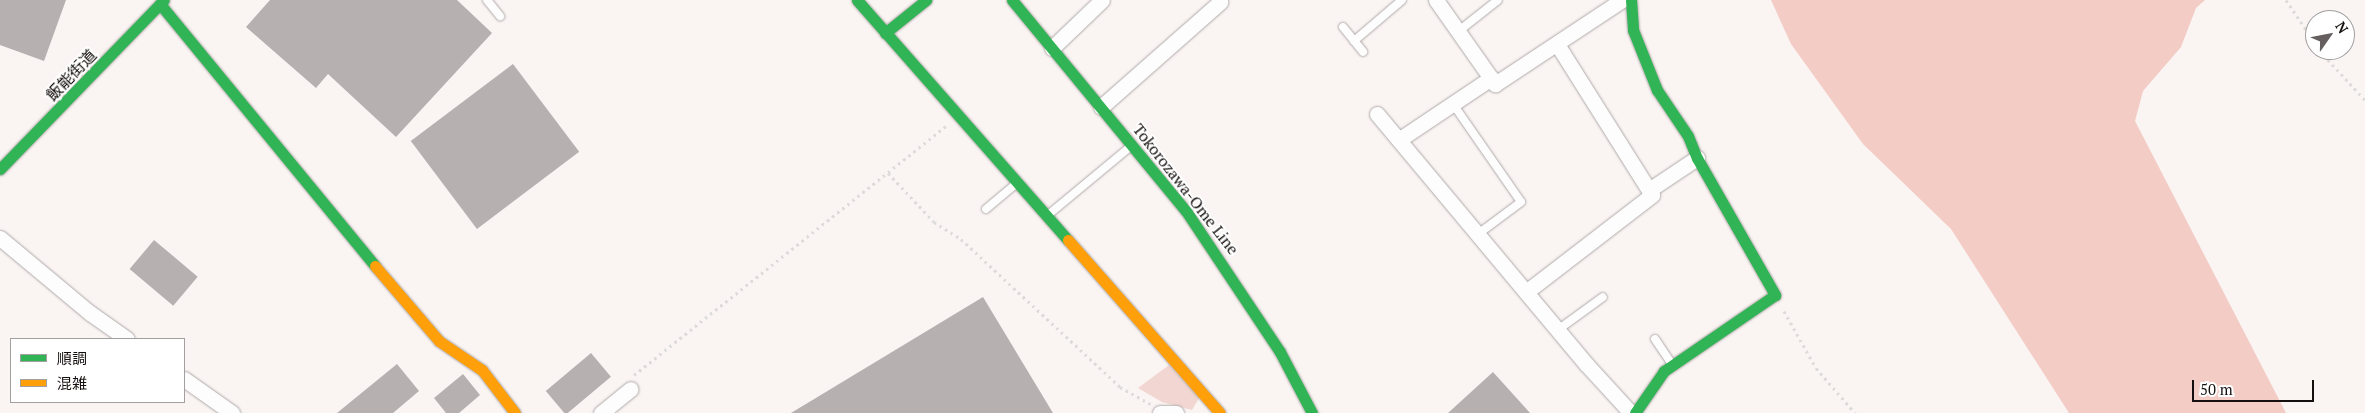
<!DOCTYPE html>
<meta charset="utf-8">
<style>
body{margin:0}
#map{position:relative;width:2365px;height:413px;overflow:hidden;background:#faf4f3;font-family:"PT Serif","Noto Sans JP",serif}
div>[style]{position:absolute}
[style*='--x']{left:calc(var(--x)*1px);top:calc(var(--y)*1px);width:calc(var(--w)*1px);rotate:calc(var(--a)*1deg)}
.green>*{inset:0;background:#f2d6d1}
.forest>*{inset:0;background:#f3ccc5}
.building>*{inset:0;background:#b6b1b0;transform-origin:0 0}
.path>*{height:3px;margin-top:-1.5px;transform-origin:0;background:repeating-linear-gradient(90deg,#dddbda 0 2.5px,transparent 0 6.5px)}
.roads{filter:drop-shadow(0 0 1px #afaaa9) drop-shadow(0 0 1px #afaaa9)}
.lane>*{height:8px;margin:-4px;padding:0 4px;transform-origin:4px;border-radius:4px;background:#fefdfd}
.street>*{height:15px;margin:-7.5px;padding:0 7.5px;transform-origin:7.5px;border-radius:7.5px;background:#fefdfd}
.fast>*{height:11px;margin:-5.5px;padding:0 5.5px;transform-origin:5.5px;border-radius:5.5px;background:#30b455}
.slow>*{height:11px;margin:-5.5px;padding:0 5.5px;transform-origin:5.5px;border-radius:5.5px;background:#ff9f0a}
span{translate:-50% -50%;white-space:nowrap;text-align:center;line-height:1.15;-webkit-text-stroke:4px #fff;paint-order:stroke}
.street-label{font-size:16px;color:#15100f}
.legend{position:absolute;left:10px;top:338px;width:175px;height:65px;box-sizing:border-box;background:#fff;border:1px solid #a19f9f;margin:0;padding:6px 9px;list-style:none;font-size:15px;color:#15100f}
.legend li{display:flex;align-items:center;gap:10px;height:25px}
.legend b{width:25px;border:1px solid #a19f9f}
.north{position:absolute;left:2305px;top:10px;width:50px;height:50px;box-sizing:border-box;background:#fff;border:1px solid #a19f9f;border-radius:50%;rotate:57deg;font-size:14px;font-weight:700;line-height:20px;text-align:center;color:#15100f}
.north::after{content:'';display:block;margin:auto;width:18px;height:22px;background:#65605f;clip-path:polygon(50% 0,100% 100%,50% 72%,0 100%)}
.scale{position:absolute;left:2192px;top:380px;width:122px;height:22px;box-sizing:border-box;border:2px solid #15100f;border-top:0;padding-left:6px;font-size:15px;line-height:18px;white-space:nowrap;color:#15100f;-webkit-text-stroke:4px #fff;paint-order:stroke}
</style>
<div id="map">
<div class="green">
<i style="clip-path:polygon(1169px 365px,1199px 398px,1192px 410px,1162px 402px,1138px 388px)"></i>
</div>
<div class="forest">
<i style="clip-path:polygon(1771px 0,2205px 0,2196px 8px,2181px 47px,2143px 91px,2135px 121px,2286px 413px,2069px 413px,1951px 229px,1863px 144px,1791px 44px)"></i>
</div>
<div class="building">
<i style="clip-path:polygon(0 0,66px 0,44px 61px,0 45px)"></i>
<i style="clip-path:polygon(270px 0,457px 0,492px 33px,396px 137px,328px 74px,316px 88px,246px 27px)"></i>
<i style="left:513px;top:64px;width:110px;height:128px;rotate:53deg"></i>
<i style="left:154px;top:240px;width:57px;height:38px;rotate:40deg"></i>
<i style="clip-path:polygon(983px 297px,1053px 413px,791px 413px)"></i>
<i style="left:591px;top:353px;width:31px;height:59px;rotate:50deg"></i>
<i style="clip-path:polygon(397px 364px,419px 391px,393px 413px,337px 413px)"></i>
<i style="clip-path:polygon(1493px 372px,1530px 413px,1448px 413px)"></i>
<i style="clip-path:polygon(463px 374px,480px 395px,459px 413px,446px 413px,434px 398px)"></i>
</div>
<div class="path">
<i style="--x:2286;--y:0;--w:52;--a:56"></i>
<i style="--x:2319;--y:50;--w:68;--a:47.4"></i>
<i style="--x:888;--y:173;--w:67;--a:46.8"></i>
<i style="--x:934;--y:222;--w:32;--a:32"></i>
<i style="--x:961;--y:239;--w:217;--a:42.9"></i>
<i style="--x:1120;--y:387;--w:35;--a:29"></i>
<i style="--x:1784;--y:311;--w:65;--a:60.7"></i>
<i style="--x:1816;--y:368;--w:60;--a:49.1"></i>
<i style="--x:634;--y:375;--w:399;--a:-38.6"></i>
</div>
<div class="roads">
<div class="lane">
<i style="--x:487;--y:0;--w:21;--a:51"></i>
<i style="--x:1343;--y:27;--w:32;--a:51"></i>
<i style="--x:1460;--y:30;--w:48;--a:-38.3"></i>
<i style="--x:1354;--y:41;--w:63;--a:-40.5"></i>
<i style="--x:1453;--y:104;--w:119;--a:55.2"></i>
<i style="--x:1521;--y:202;--w:54;--a:143.3"></i>
<i style="--x:986;--y:209;--w:40;--a:-40"></i>
<i style="--x:1048;--y:215;--w:108;--a:-39.7"></i>
<i style="--x:1559;--y:329;--w:54;--a:-36"></i>
<i style="--x:1655;--y:339;--w:30;--a:56"></i>
</div>
<div class="street">
<i style="--x:1436;--y:0;--w:103;--a:54.9"></i>
<i style="--x:1495;--y:84;--w:152;--a:-33.5"></i>
<i style="--x:1052;--y:48;--w:69;--a:-43.8"></i>
<i style="--x:1101;--y:107;--w:159;--a:-41.4"></i>
<i style="--x:1377;--y:114;--w:327;--a:50.1"></i>
<i style="--x:1587;--y:365;--w:65;--a:47.5"></i>
<i style="--x:1400;--y:139;--w:110;--a:-33.8"></i>
<i style="--x:1649;--y:190;--w:58;--a:-33.7"></i>
<i style="--x:0;--y:238;--w:117;--a:39.8"></i>
<i style="--x:90;--y:313;--w:45;--a:35.1"></i>
<i style="--x:1526;--y:292;--w:159;--a:-37.6"></i>
<i style="--x:1652;--y:195;--w:178;--a:-122.2"></i>
<i style="--x:184;--y:379;--w:59;--a:35.3"></i>
<i style="--x:601;--y:413;--w:38;--a:-39"></i>
<i style="--x:1160;--y:413;--w:16;--a:0"></i>
</div>
<div class="fast">
<i style="--x:857;--y:0;--w:320;--a:48.7"></i>
<i style="--x:1012;--y:0;--w:273;--a:50.5"></i>
<i style="--x:1186;--y:211;--w:169;--a:56.3"></i>
<i style="--x:1280;--y:352;--w:69;--a:62.3"></i>
<i style="--x:1631;--y:0;--w:30;--a:86"></i>
<i style="--x:1633;--y:30;--w:65;--a:68.2"></i>
<i style="--x:1657;--y:90;--w:55;--a:56"></i>
<i style="--x:1688;--y:136;--w:24;--a:68"></i>
<i style="--x:1697;--y:158;--w:158;--a:60.3"></i>
<i style="--x:1775;--y:295;--w:135;--a:145.6"></i>
<i style="--x:1664;--y:371;--w:51;--a:124.6"></i>
<i style="--x:160;--y:4;--w:339;--a:50.6"></i>
<i style="--x:885;--y:33;--w:53;--a:-38.8"></i>
<i style="--x:0;--y:169;--w:235;--a:-45.9"></i>
</div>
<div class="slow">
<i style="--x:1068;--y:240;--w:230;--a:48.7"></i>
<i style="--x:375;--y:266;--w:99;--a:49.5"></i>
<i style="--x:439;--y:341;--w:52;--a:34"></i>
<i style="--x:482;--y:370;--w:54;--a:52.5"></i>
</div>
</div>
<div class="street-label">
<span style="left:71px;top:75px;rotate:-46deg">飯能街道</span>
<span style="left:1186px;top:189px;rotate:52deg">Tokorozawa-Ome Line</span>
</div>
<ul class="legend">
<li><b style="height:6px;background:#30b455"></b>順調</li>
<li><b style="height:6px;background:#ff9f0a"></b>混雑</li>
</ul>
<div class="north">N</div>
<div class="scale">50 m</div>
</div>
